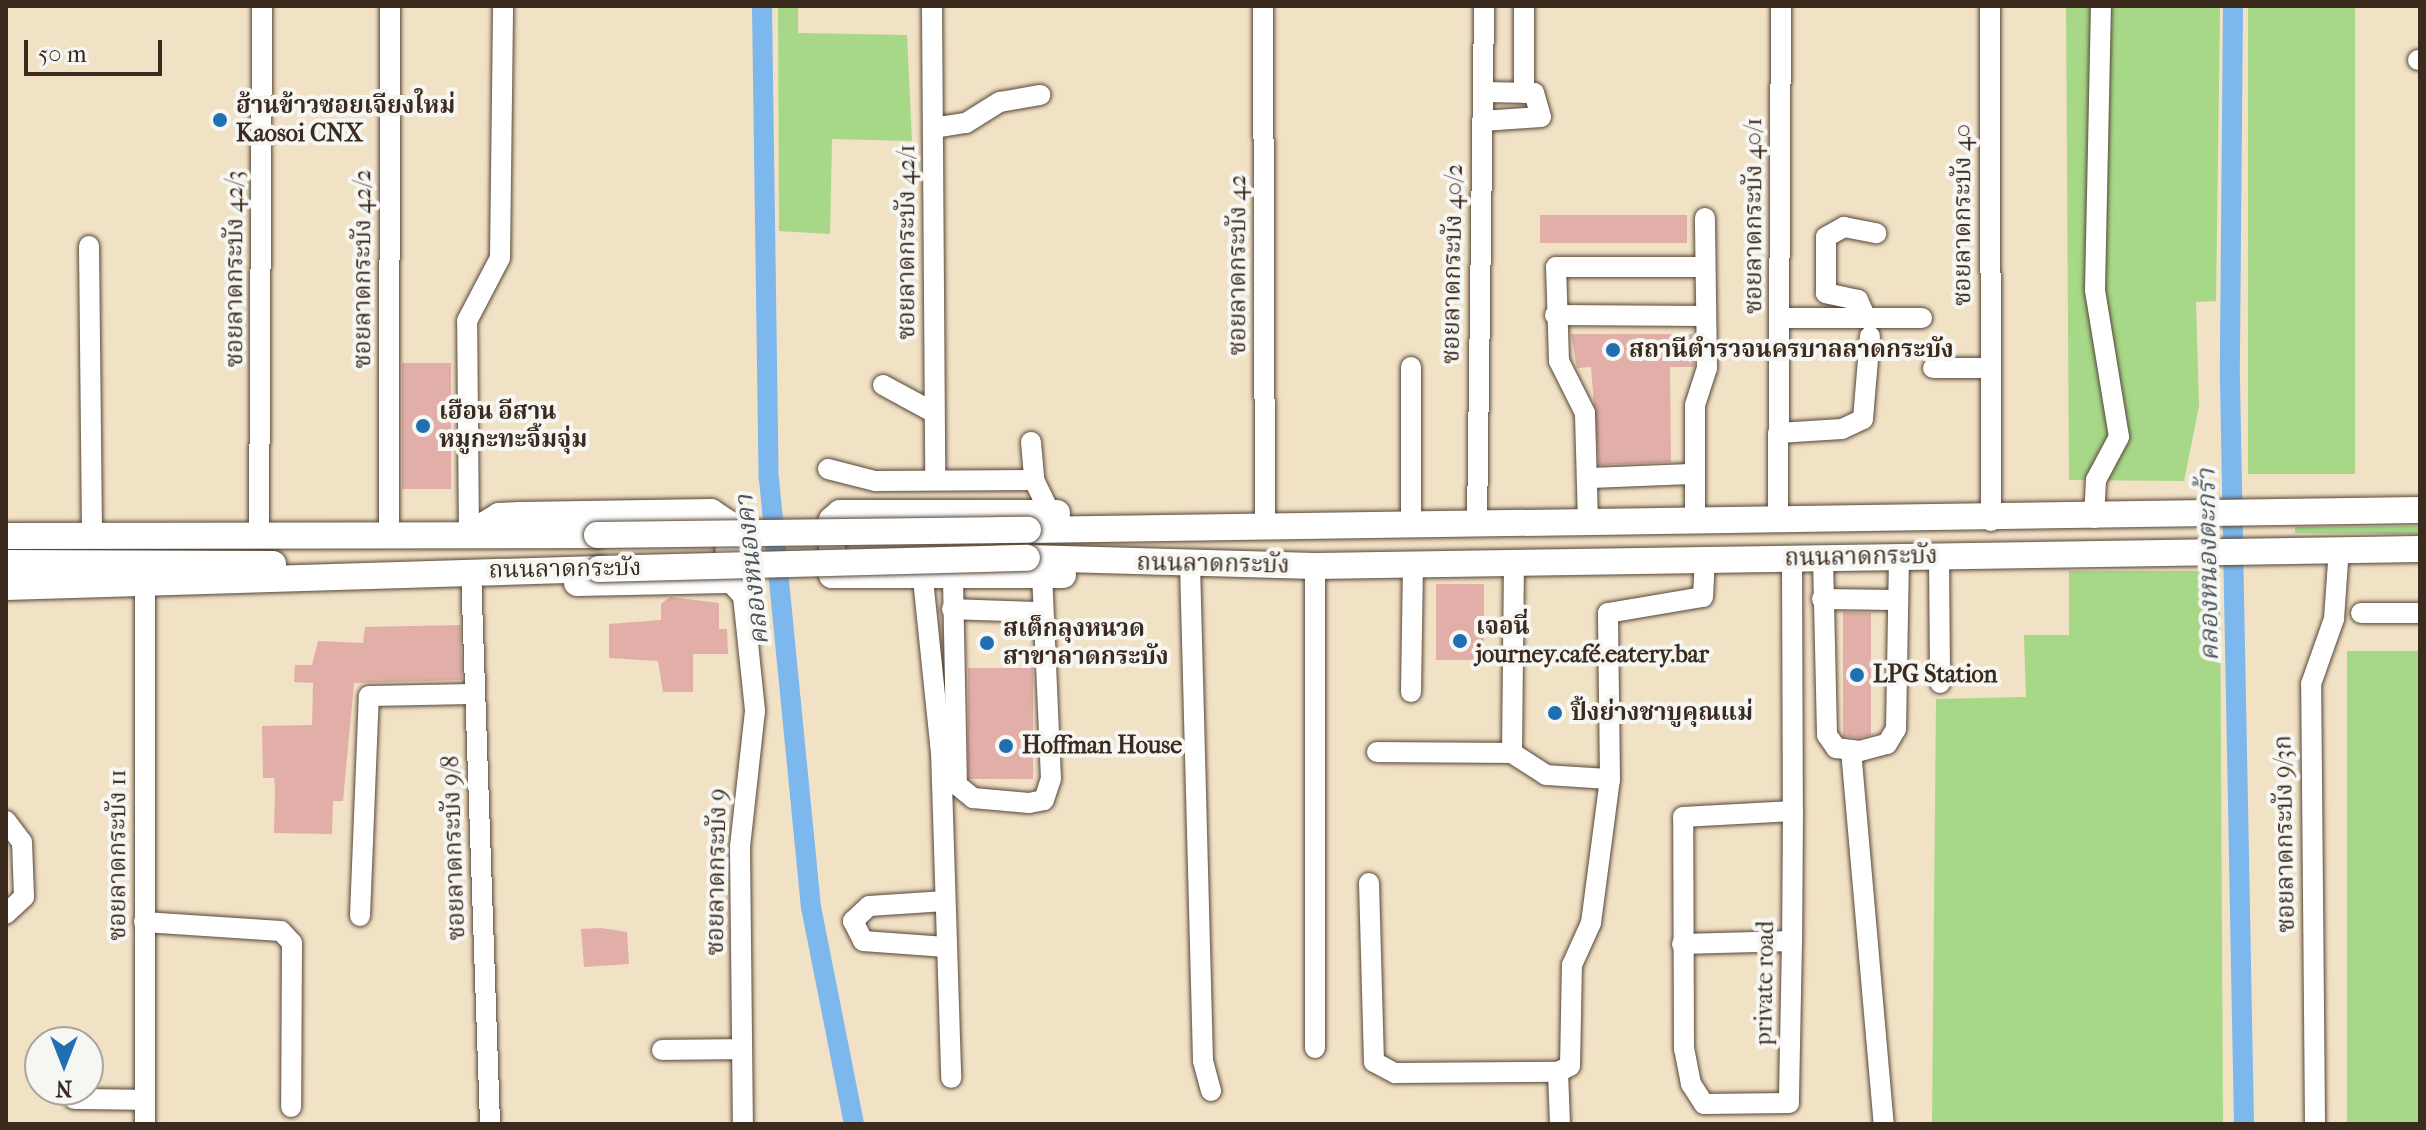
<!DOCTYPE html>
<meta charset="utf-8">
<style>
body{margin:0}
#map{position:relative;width:2426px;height:1130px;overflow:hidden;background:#f1e1c5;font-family:"IM FELL French Canon","Noto Serif Thai",serif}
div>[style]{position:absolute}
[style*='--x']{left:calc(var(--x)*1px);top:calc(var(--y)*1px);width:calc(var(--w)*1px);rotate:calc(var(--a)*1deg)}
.green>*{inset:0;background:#a6d888;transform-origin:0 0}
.canal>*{height:20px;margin:-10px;padding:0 10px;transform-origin:10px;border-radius:10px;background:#7cb7ee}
.building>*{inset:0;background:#e1aea8;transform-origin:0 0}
.roads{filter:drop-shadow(0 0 2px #564537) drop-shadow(0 0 2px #564537)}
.minor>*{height:20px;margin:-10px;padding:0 10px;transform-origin:10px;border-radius:10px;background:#fff}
.major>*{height:26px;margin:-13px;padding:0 13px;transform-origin:13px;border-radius:13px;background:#fff}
.bridges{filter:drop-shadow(0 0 2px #564537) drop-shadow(0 0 2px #564537)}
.major-bridge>*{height:26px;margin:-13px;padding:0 13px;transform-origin:13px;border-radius:13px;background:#fff}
.dots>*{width:22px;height:22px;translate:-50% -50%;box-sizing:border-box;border:4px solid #f6f6f2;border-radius:50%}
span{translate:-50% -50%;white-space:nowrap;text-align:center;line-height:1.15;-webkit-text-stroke:8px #f6f6f2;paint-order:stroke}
.poi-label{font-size:24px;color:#3b2a1e;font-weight:700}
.left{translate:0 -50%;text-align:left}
.street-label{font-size:24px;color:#3b2a1e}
.water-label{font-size:26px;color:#4e545c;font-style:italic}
.frame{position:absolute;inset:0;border:8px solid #3b2a1e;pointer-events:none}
.north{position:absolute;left:24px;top:1026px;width:80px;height:80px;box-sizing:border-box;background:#f6f6f2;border:2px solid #aba49d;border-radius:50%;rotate:180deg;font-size:22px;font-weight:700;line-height:32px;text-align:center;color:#3b2a1e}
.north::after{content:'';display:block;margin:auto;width:28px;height:36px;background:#1f6fb2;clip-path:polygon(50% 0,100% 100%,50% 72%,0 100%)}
.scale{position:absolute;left:24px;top:40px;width:138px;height:36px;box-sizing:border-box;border:4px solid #3b2a1e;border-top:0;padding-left:10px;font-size:24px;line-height:28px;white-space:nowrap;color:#3b2a1e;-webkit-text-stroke:6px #f6f6f2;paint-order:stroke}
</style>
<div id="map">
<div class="green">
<i style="clip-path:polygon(778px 6px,798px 6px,798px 33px,907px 35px,912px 141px,832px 139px,830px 234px,779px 231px)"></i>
<i style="clip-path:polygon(2066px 6px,2220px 6px,2216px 301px,2196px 302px,2199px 406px,2184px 481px,2069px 480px)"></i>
<i style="left:2248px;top:6px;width:107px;height:468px"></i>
<i style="clip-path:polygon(2420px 526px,2420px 534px,2295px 533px,2295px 527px)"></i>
<i style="clip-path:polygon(2069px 571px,2220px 571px,2223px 1124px,1932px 1124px,1936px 699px,2026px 697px,2024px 635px,2069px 635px)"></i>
<i style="left:2347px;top:651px;width:73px;height:473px"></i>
</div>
<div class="canal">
<i style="--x:762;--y:6;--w:473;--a:89.2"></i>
<i style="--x:769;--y:479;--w:430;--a:84.4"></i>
<i style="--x:811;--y:907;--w:221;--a:78.8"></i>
<i style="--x:2233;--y:6;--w:375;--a:90.5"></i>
<i style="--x:2230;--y:381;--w:743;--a:88.92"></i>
</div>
<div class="building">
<i style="left:1540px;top:215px;width:147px;height:28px"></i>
<i style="clip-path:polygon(1571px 334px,1694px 334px,1694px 367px,1670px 367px,1671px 462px,1599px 465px,1591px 367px,1577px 368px)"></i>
<i style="left:402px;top:363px;width:49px;height:126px"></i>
<i style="left:1484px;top:584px;width:76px;height:48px;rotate:90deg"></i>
<i style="clip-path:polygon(670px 597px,719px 603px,719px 629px,727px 629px,728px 654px,693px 654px,693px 692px,663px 692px,658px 661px,609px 658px,609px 624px,661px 620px,661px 604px)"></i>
<i style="clip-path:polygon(1843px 612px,1871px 613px,1871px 735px,1859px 738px,1843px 736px)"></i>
<i style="clip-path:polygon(460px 625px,462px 680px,354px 683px,343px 801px,333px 801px,332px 834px,274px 833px,275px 788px,274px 778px,263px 778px,262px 726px,312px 725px,313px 683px,294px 682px,295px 665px,312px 665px,318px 641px,363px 643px,365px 627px)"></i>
<i style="left:968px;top:668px;width:65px;height:111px"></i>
<i style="clip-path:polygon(601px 928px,627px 932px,629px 964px,584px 967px,581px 929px)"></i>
</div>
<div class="roads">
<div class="minor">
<i style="--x:932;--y:6;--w:472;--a:89.6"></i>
<i style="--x:1263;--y:6;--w:518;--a:89.78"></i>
<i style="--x:1524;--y:6;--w:87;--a:90"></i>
<i style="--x:1990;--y:6;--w:515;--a:89.89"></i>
<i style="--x:2418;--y:60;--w:2;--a:0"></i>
<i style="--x:1482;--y:121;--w:59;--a:-3.9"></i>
<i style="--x:1541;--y:117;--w:25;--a:-106"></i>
<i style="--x:1534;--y:93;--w:51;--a:-178.9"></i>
<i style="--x:933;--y:128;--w:33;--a:-9"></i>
<i style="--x:966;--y:123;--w:40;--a:-32"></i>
<i style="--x:1000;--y:102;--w:41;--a:-9.9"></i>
<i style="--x:89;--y:246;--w:289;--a:89.4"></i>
<i style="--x:1555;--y:315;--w:151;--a:0.4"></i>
<i style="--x:1780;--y:318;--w:142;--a:0"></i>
<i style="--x:1866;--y:318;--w:20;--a:-114"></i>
<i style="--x:1858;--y:300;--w:33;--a:-168"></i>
<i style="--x:1826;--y:293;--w:56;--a:-90"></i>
<i style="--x:1826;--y:237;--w:21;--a:-29"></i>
<i style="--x:1844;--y:227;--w:33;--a:11"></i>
<i style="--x:1411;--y:367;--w:157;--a:90"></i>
<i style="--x:1933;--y:368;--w:57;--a:0"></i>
<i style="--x:883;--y:385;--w:57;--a:28.4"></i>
<i style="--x:1778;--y:433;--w:64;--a:-3.6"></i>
<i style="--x:1842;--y:429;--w:23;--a:-25"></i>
<i style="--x:1863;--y:419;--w:83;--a:-85.2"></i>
<i style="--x:1031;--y:442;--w:38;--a:85"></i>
<i style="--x:828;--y:469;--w:49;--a:14.3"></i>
<i style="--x:875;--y:481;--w:159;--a:-0.4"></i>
<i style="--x:1034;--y:480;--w:37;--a:64"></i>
<i style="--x:1588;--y:478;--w:105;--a:-2.2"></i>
<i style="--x:2094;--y:518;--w:38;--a:-87"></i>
<i style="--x:2096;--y:480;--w:49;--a:-61.9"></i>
<i style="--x:2119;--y:437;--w:149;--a:-99.3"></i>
<i style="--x:2095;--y:290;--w:284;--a:-88.8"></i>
<i style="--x:1695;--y:521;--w:116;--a:-90"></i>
<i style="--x:1695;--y:405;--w:39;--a:-72"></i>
<i style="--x:1707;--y:368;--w:150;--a:-90.8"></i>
<i style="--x:1588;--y:522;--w:109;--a:-91.6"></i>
<i style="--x:1585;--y:413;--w:58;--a:-116.6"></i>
<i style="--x:1559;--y:361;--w:94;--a:-91.8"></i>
<i style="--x:1556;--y:267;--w:149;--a:0"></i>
<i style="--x:1778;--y:522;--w:516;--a:-89.67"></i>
<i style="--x:1477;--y:523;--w:517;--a:-89.22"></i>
<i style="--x:259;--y:533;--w:527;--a:-89.67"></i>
<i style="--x:389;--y:533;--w:527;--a:-89.89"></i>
<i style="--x:469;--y:534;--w:213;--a:-90.5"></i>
<i style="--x:467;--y:321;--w:71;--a:-62.4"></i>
<i style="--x:500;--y:258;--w:252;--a:-89.3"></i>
<i style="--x:1939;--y:557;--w:126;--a:89.5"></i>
<i style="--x:1792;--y:558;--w:253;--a:89.8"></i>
<i style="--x:1793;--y:811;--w:130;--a:90.4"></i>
<i style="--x:1792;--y:941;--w:162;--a:91.1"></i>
<i style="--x:1789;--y:1103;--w:85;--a:179.3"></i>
<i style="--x:1704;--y:1104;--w:24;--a:-123"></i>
<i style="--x:1691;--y:1084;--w:36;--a:-101"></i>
<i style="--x:1684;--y:1049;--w:232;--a:-90.2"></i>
<i style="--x:1683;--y:817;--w:110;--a:-3.1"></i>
<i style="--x:1823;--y:558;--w:177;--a:88.7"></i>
<i style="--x:1827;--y:735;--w:16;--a:55"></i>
<i style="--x:1836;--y:748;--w:24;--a:7"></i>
<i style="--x:1860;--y:751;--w:28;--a:-15"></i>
<i style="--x:1887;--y:744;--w:17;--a:-59"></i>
<i style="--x:1896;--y:729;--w:171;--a:-89"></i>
<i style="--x:1190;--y:564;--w:497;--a:88.5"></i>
<i style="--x:1203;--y:1061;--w:31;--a:75"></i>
<i style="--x:471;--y:571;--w:553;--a:88.03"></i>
<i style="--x:923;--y:579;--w:174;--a:84.1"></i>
<i style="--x:941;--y:752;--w:326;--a:88.2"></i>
<i style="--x:953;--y:579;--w:206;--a:88.9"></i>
<i style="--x:957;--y:785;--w:21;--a:39"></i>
<i style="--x:973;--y:798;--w:56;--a:5.1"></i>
<i style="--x:1029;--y:803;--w:15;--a:-11"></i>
<i style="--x:1044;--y:800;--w:22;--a:-72"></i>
<i style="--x:1051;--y:779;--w:203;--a:-92.5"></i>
<i style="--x:728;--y:580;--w:22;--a:47"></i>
<i style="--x:743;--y:596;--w:116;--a:84"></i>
<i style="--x:755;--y:711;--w:137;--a:96.3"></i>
<i style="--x:740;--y:847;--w:277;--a:89.4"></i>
<i style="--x:1822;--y:599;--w:74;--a:0.8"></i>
<i style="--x:952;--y:609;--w:88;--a:2"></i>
<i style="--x:2361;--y:613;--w:59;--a:0"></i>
<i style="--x:1411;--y:692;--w:130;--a:-89.1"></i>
<i style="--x:1851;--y:750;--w:375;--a:85"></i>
<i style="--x:1377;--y:752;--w:135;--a:0.4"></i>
<i style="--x:1512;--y:753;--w:193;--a:-89.4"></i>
<i style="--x:1512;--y:753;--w:40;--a:32.9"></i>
<i style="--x:1546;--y:775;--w:64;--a:3.6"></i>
<i style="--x:6;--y:821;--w:26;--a:53"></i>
<i style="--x:22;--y:842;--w:55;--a:87.9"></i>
<i style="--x:24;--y:897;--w:25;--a:137"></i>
<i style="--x:1369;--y:883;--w:179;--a:88.4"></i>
<i style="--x:1374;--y:1062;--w:24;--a:28"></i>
<i style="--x:1395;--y:1073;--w:163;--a:-0.4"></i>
<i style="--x:1558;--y:1072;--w:13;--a:-27"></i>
<i style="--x:1570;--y:1066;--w:101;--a:-88.9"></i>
<i style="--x:1572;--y:965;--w:46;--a:-65.7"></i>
<i style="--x:1591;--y:923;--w:145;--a:-82.5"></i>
<i style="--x:1610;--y:779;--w:166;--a:-90.7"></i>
<i style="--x:1608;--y:613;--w:96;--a:-9.6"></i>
<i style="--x:1703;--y:597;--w:38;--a:-87"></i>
<i style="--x:945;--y:901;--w:76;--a:176.2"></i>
<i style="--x:869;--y:906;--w:22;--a:137"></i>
<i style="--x:853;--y:921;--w:22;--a:63"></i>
<i style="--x:863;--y:941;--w:83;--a:4.1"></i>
<i style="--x:360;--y:916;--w:220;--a:-87.7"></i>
<i style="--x:369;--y:696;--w:105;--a:-1.1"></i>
<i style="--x:144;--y:922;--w:137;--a:3.8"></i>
<i style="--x:281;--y:931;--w:16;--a:47"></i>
<i style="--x:292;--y:943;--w:164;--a:90.3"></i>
<i style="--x:1682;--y:944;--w:110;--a:-1.6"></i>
<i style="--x:1315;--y:1048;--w:482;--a:-90"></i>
<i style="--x:662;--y:1050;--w:80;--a:-0.7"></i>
<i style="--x:1558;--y:1072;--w:52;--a:87.8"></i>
<i style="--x:74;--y:1099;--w:70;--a:0.8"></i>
<i style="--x:145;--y:1124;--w:538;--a:-90"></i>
<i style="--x:2315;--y:1124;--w:440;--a:-90.5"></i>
<i style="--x:2311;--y:684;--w:69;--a:-70.5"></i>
<i style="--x:2334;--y:619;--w:71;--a:-86"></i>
</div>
<div class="major">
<i style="--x:1057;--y:513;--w:217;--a:180"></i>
<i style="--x:840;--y:513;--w:11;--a:139"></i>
<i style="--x:832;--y:520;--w:55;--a:90"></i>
<i style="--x:832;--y:575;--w:231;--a:0"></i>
<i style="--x:1028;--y:530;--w:1392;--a:-0.82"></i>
<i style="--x:471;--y:533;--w:33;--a:-31"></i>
<i style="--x:499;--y:516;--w:21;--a:-3"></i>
<i style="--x:520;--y:515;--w:191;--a:-0.9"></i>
<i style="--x:711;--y:512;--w:22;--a:34"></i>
<i style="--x:729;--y:524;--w:56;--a:91"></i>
<i style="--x:728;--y:580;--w:151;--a:178.9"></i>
<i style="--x:6;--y:536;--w:591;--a:-0.1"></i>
<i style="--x:1027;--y:558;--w:288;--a:1.6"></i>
<i style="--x:1315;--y:566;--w:1105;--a:-0.88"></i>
<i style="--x:6;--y:563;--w:267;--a:0.2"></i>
<i style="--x:6;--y:587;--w:593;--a:-1.74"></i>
</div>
</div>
<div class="bridges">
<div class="major-bridge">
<i style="--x:597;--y:535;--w:431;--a:-0.7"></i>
<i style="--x:599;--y:569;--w:428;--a:-1.5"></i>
</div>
</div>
<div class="dots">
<i style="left:220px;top:120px;background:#1f6fb2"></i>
<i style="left:1613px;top:350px;background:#1f6fb2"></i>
<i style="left:423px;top:426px;background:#1f6fb2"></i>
<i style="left:1460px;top:641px;background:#1f6fb2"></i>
<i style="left:987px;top:643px;background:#1f6fb2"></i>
<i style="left:1857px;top:675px;background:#1f6fb2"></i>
<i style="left:1555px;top:713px;background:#1f6fb2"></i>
<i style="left:1006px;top:746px;background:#1f6fb2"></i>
</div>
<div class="poi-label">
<span class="left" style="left:236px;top:120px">ฮ้านข้าวซอยเจียงใหม่<br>Kaosoi CNX</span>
<span class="left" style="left:1629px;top:350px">สถานีตำรวจนครบาลลาดกระบัง</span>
<span class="left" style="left:439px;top:426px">เฮือน อีสาน<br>หมูกะทะจิ้มจุ่ม</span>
<span class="left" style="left:1476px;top:641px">เจอนี่<br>journey.café.eatery.bar</span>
<span class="left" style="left:1003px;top:643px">สเต็กลุงหนวด<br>สาขาลาดกระบัง</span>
<span class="left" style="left:1873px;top:675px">LPG Station</span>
<span class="left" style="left:1571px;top:713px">ปิ้งย่างชาบูคุณแม่</span>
<span class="left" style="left:1022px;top:746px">Hoffman House</span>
</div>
<div class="street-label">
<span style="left:1963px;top:215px;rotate:-90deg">ซอยลาดกระบัง 40</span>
<span style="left:1754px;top:216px;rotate:-90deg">ซอยลาดกระบัง 40/1</span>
<span style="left:907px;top:242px;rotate:-90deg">ซอยลาดกระบัง 42/1</span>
<span style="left:1453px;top:264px;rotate:-89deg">ซอยลาดกระบัง 40/2</span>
<span style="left:1238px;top:265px;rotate:-90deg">ซอยลาดกระบัง 42</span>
<span style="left:235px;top:269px;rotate:-90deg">ซอยลาดกระบัง 42/3</span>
<span style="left:363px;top:269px;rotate:-90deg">ซอยลาดกระบัง 42/2</span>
<span style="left:1861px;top:557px;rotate:-1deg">ถนนลาดกระบัง</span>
<span style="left:1213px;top:564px;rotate:1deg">ถนนลาดกระบัง</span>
<span style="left:565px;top:569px;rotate:-1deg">ถนนลาดกระบัง</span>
<span style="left:2285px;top:834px;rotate:-91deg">ซอยลาดกระบัง 9/3ก</span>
<span style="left:454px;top:848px;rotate:-92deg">ซอยลาดกระบัง 9/8</span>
<span style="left:118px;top:855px;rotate:-90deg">ซอยลาดกระบัง 11</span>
<span style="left:717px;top:872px;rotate:-89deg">ซอยลาดกระบัง 9</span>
<span style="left:1765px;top:983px;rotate:-89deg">private road</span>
</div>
<div class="water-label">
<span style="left:2208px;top:565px;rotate:-91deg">คลองหนองตะกร้า</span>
<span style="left:752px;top:570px;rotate:-96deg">คลองหนองคา</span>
</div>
<div class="frame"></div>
<div class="north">N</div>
<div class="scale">50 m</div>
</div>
